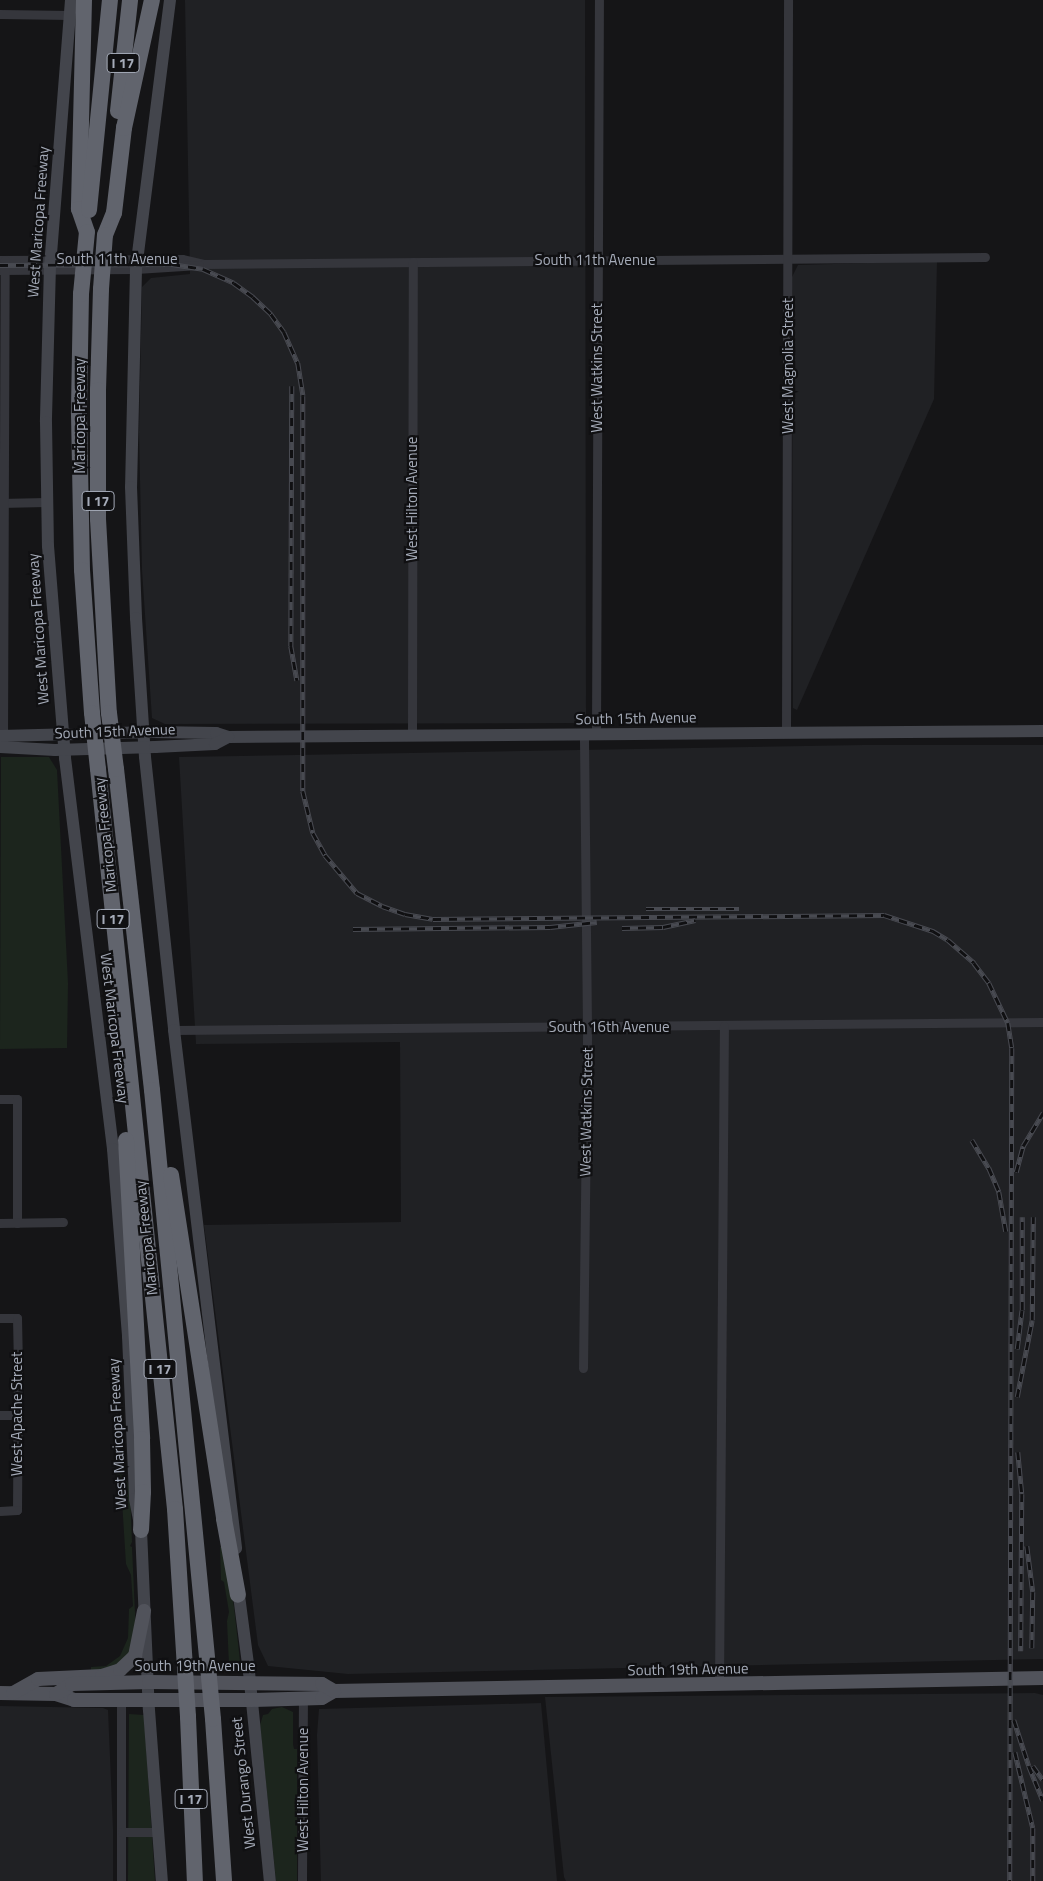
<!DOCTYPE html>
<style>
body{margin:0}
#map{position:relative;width:1043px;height:1881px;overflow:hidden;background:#151517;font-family:"Titillium Web",sans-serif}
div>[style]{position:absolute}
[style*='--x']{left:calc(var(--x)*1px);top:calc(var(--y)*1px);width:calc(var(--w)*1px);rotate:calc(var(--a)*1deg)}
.built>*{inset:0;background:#202124}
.green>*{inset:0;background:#1c251d}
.street>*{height:9px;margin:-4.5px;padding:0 4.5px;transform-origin:4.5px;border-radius:4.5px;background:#35363c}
.secondary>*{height:12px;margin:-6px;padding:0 6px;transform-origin:6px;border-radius:6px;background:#43454c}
.primary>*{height:14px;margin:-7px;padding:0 7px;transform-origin:7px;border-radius:7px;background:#51535b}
.highway>*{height:16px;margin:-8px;padding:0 8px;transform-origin:8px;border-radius:8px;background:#61646d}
.rail>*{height:4.5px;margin-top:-2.25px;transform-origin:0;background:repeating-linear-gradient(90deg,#101012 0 8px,#484a51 0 16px);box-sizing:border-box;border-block:1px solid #484a51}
.highway-bridge>*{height:16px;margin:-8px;padding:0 8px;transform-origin:8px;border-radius:8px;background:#61646d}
span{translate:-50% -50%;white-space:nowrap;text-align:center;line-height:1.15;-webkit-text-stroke:4.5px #101012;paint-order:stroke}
.shield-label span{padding:1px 4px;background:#101012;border:1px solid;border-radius:4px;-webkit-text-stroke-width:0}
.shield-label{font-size:14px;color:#a5abb8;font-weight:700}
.street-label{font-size:15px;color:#a5abb8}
</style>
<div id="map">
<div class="built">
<i style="clip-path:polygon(185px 0,585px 0,586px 718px,579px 723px,165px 724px,152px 718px,142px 570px,139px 432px,142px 287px,151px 278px,190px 274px)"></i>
<i style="clip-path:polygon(937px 261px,934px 399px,797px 710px,793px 708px,792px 277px,798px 265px)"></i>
<i style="clip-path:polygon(864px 745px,1043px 745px,1043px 1659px,348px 1674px,268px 1666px,258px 1645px,204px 1225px,401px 1222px,400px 1042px,196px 1044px,179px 757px)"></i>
<i style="clip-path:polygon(1035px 1693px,1043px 1695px,1043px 1881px,566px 1881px,564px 1877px,545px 1697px)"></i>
<i style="clip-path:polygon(541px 1703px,557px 1881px,321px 1881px,317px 1735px,319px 1709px)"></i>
<i style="clip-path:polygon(0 1706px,103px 1708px,108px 1710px,113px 1829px,113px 1881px,0 1881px)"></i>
</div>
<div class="green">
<i style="clip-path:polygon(1px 757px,49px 757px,57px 770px,68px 983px,67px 1048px,0 1049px)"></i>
<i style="clip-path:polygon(119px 1467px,130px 1487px,132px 1542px,130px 1546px,132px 1547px,136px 1635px,134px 1650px,119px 1665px,91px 1672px,91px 1667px,106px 1666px,120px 1656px,128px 1638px,129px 1609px,133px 1606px,131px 1575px,126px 1564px,121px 1485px,116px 1477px,117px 1468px)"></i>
<i style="clip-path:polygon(220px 1547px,224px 1547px,234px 1607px,240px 1661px,234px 1666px,229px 1665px,227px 1621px,229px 1612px,224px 1582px,221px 1580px)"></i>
<i style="clip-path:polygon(282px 1707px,293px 1712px,293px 1744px,294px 1749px,297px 1749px,297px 1881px,276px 1881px,260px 1725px,263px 1715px,268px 1714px,272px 1709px)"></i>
<i style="clip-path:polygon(129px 1714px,144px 1715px,155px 1881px,128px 1881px)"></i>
</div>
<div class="street">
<i style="--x:0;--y:14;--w:70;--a:0.8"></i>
<i style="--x:0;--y:260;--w:182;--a:-0.3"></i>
<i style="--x:182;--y:259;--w:23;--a:13"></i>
<i style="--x:204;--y:264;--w:781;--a:-0.51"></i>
<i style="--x:0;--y:270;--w:136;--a:-0.4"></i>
<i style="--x:136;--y:269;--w:63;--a:-3.6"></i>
<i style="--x:0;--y:503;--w:46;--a:-1.2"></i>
<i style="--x:786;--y:732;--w:732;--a:-89.84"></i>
<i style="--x:412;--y:735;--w:473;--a:-89.9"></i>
<i style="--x:596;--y:735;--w:735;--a:-89.77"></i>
<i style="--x:3;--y:742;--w:482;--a:-89.8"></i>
<i style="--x:174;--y:1030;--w:869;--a:-0.53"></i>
<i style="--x:0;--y:1099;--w:17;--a:0"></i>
<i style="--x:17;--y:1099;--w:124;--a:90"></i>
<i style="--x:0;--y:1223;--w:63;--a:-0.9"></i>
<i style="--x:0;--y:1318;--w:17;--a:0"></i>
<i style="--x:17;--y:1318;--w:49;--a:88.8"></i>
<i style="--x:18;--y:1367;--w:143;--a:90.4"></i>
<i style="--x:17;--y:1510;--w:17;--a:177"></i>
<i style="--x:583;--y:1368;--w:341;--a:-89.3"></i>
<i style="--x:587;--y:1027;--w:292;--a:-90.6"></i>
<i style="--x:0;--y:1415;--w:17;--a:0"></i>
<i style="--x:719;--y:1685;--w:659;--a:-89.57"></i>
<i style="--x:121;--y:1701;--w:180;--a:90"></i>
<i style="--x:122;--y:1832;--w:36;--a:0"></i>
<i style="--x:302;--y:1881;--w:182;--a:-89.7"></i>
</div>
<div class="secondary">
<i style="--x:71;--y:0;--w:266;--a:94.5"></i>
<i style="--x:50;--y:265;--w:157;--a:91.5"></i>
<i style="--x:46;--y:422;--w:124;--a:89.1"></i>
<i style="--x:48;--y:546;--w:213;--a:85.4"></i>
<i style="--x:65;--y:758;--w:394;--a:83"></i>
<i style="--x:113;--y:1149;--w:188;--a:85.4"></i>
<i style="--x:128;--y:1336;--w:163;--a:87.5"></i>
<i style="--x:135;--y:1499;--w:32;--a:79"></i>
<i style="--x:141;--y:1530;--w:180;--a:87.5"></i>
<i style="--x:149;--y:1710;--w:171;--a:85.7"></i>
<i style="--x:170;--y:0;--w:271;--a:97.2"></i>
<i style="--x:136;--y:269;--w:218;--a:91.3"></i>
<i style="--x:131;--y:487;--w:131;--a:87.8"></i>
<i style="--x:136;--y:618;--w:139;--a:86.3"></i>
<i style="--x:145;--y:757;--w:275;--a:83.9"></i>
<i style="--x:174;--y:1030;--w:522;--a:83.17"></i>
<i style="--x:0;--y:736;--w:153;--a:-1.5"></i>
<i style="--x:153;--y:732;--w:63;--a:0.9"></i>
<i style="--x:216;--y:733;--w:13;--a:18"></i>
<i style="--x:228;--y:737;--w:815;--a:-0.42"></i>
<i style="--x:0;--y:747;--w:55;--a:3.1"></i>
<i style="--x:55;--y:750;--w:100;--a:-1.7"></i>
<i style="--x:155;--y:747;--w:60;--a:-2.9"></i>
<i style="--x:215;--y:744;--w:15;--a:-28"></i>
<i style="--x:238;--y:1588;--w:85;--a:82.5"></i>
<i style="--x:249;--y:1672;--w:210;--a:84.3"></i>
</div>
<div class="primary">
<i style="--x:0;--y:1693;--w:56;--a:1"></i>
<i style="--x:56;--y:1694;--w:19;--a:18"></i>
<i style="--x:74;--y:1700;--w:177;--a:0"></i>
<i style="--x:251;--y:1700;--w:71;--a:-1.6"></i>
<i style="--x:322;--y:1698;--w:14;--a:-30"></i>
<i style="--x:334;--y:1691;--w:709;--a:-1.05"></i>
<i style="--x:13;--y:1693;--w:29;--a:-29"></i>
<i style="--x:38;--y:1679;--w:64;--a:-2.7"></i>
<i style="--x:102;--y:1676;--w:19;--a:-18"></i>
<i style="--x:120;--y:1670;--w:21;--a:-43"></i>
<i style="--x:135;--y:1656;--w:46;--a:-78.7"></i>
<i style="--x:56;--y:1694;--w:19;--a:-32"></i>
<i style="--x:72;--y:1684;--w:77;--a:-1.5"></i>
<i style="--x:149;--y:1682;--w:173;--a:0.7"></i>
<i style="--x:322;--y:1684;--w:14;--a:30"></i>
</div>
<div class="highway">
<i style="--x:84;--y:0;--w:209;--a:91.4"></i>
<i style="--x:79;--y:209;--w:24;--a:71"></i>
<i style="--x:118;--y:111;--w:112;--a:-83.8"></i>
<i style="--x:89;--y:210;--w:211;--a:-84.3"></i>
<i style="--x:105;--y:235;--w:24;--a:-68"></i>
<i style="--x:114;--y:213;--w:86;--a:-83.3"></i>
<i style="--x:124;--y:128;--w:131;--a:-77.7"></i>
<i style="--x:101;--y:289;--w:101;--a:91.7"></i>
<i style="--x:98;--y:390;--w:129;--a:90"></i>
<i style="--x:98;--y:519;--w:194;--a:86.8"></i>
<i style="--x:81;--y:294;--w:120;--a:91"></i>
<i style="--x:79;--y:414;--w:156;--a:88.9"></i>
<i style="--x:82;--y:570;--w:143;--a:86"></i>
<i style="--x:98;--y:769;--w:744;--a:84.06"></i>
<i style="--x:175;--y:1509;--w:161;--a:86.4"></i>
<i style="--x:116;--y:769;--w:323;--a:83.6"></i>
<i style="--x:152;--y:1090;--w:580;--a:84.46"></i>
<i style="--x:126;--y:1140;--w:299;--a:86.9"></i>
<i style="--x:142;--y:1439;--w:53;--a:88.9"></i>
<i style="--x:143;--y:1492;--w:38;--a:93"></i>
<i style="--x:171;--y:1175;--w:348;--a:81.2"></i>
<i style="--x:224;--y:1519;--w:77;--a:79.6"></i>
<i style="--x:188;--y:1717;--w:164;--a:87.6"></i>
<i style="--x:213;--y:1719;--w:162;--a:86.1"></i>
</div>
<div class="rail">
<i style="--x:0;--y:265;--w:172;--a:-0.3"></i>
<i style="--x:172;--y:264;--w:31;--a:9"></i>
<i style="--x:203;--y:269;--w:34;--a:24"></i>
<i style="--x:234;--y:283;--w:24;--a:36"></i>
<i style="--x:253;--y:297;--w:25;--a:43"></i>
<i style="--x:271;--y:314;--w:22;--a:54"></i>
<i style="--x:284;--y:332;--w:34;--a:66"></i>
<i style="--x:298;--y:363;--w:33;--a:81"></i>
<i style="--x:303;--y:396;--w:395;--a:90"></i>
<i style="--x:303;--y:791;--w:43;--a:76.6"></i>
<i style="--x:313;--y:833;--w:25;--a:61"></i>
<i style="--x:325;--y:855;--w:50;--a:49.9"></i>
<i style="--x:357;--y:893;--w:28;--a:27"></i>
<i style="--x:382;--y:906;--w:24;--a:19"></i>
<i style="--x:405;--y:914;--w:28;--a:10"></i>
<i style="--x:433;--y:919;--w:451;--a:-0.5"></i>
<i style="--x:884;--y:915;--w:52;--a:18.1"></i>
<i style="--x:933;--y:931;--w:17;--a:31"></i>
<i style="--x:948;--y:940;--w:35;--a:41"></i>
<i style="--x:974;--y:963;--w:25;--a:53"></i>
<i style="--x:989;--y:983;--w:44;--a:64.6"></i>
<i style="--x:1008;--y:1023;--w:25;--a:81"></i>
<i style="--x:1012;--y:1048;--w:833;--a:90.14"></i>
<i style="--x:292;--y:386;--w:260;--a:90.2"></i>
<i style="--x:291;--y:646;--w:35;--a:80"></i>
<i style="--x:646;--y:909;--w:93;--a:0"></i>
<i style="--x:622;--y:928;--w:41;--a:-1.4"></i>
<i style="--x:663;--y:927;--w:33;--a:-12"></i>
<i style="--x:353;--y:929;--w:197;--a:-0.6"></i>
<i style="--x:550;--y:927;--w:47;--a:-6.1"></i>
<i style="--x:972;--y:1140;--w:33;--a:59"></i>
<i style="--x:989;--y:1168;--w:26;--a:67"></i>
<i style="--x:999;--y:1192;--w:40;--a:80"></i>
<i style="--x:1016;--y:1172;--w:27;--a:-75"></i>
<i style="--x:1023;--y:1146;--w:39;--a:-59"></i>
<i style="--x:1017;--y:1349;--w:39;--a:-83"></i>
<i style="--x:1022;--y:1310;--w:93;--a:-90"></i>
<i style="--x:1017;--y:1397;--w:78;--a:-79"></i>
<i style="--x:1032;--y:1320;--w:103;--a:-89.4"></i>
<i style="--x:1018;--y:1452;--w:42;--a:84.6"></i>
<i style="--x:1022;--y:1494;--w:157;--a:90.4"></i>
<i style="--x:1027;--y:1546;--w:46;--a:82.6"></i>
<i style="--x:1033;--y:1592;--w:56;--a:91"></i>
<i style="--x:1014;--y:1720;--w:48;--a:71.9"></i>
<i style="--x:1029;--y:1766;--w:37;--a:68"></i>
<i style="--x:1015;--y:1752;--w:78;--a:76.7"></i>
<i style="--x:1033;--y:1828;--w:53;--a:90"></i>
<i style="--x:1033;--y:1766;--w:17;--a:54"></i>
</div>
<div class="highway-bridge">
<i style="--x:101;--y:289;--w:54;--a:-85.8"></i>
<i style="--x:81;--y:294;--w:62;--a:-84.5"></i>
<i style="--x:92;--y:713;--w:56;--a:83.9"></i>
<i style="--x:109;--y:713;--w:56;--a:82.9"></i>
<i style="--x:208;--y:1667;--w:52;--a:84.5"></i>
<i style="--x:185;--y:1670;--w:47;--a:86.3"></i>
</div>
<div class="shield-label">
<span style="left:123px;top:63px">I 17</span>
<span style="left:98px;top:501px">I 17</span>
<span style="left:113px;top:919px">I 17</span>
<span style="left:160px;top:1369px">I 17</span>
<span style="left:191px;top:1799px">I 17</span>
</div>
<div class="street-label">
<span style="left:38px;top:222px;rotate:-86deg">West Maricopa Freeway</span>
<span style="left:117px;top:259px">South 11th Avenue</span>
<span style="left:595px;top:260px">South 11th Avenue</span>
<span style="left:788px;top:366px;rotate:-90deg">West Magnolia Street</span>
<span style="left:597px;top:368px;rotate:-90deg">West Watkins Street</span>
<span style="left:80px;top:416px;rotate:-90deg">Maricopa Freeway</span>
<span style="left:412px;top:499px;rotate:-90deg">West Hilton Avenue</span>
<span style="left:38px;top:629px;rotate:-94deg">West Maricopa Freeway</span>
<span style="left:636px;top:718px;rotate:-1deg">South 15th Avenue</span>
<span style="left:115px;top:731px;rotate:-2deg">South 15th Avenue</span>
<span style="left:105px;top:835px;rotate:-96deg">Maricopa Freeway</span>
<span style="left:609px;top:1027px">South 16th Avenue</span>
<span style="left:115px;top:1028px;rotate:83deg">West Maricopa Freeway</span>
<span style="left:586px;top:1112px;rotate:-89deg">West Watkins Street</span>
<span style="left:146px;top:1238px;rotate:-96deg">Maricopa Freeway</span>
<span style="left:17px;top:1414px;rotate:-90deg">West Apache Street</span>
<span style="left:117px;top:1434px;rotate:-93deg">West Maricopa Freeway</span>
<span style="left:195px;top:1666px">South 19th Avenue</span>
<span style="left:688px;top:1669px;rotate:-1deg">South 19th Avenue</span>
<span style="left:243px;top:1783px;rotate:-96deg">West Durango Street</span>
<span style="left:303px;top:1790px;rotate:-90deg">West Hilton Avenue</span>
</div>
</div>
